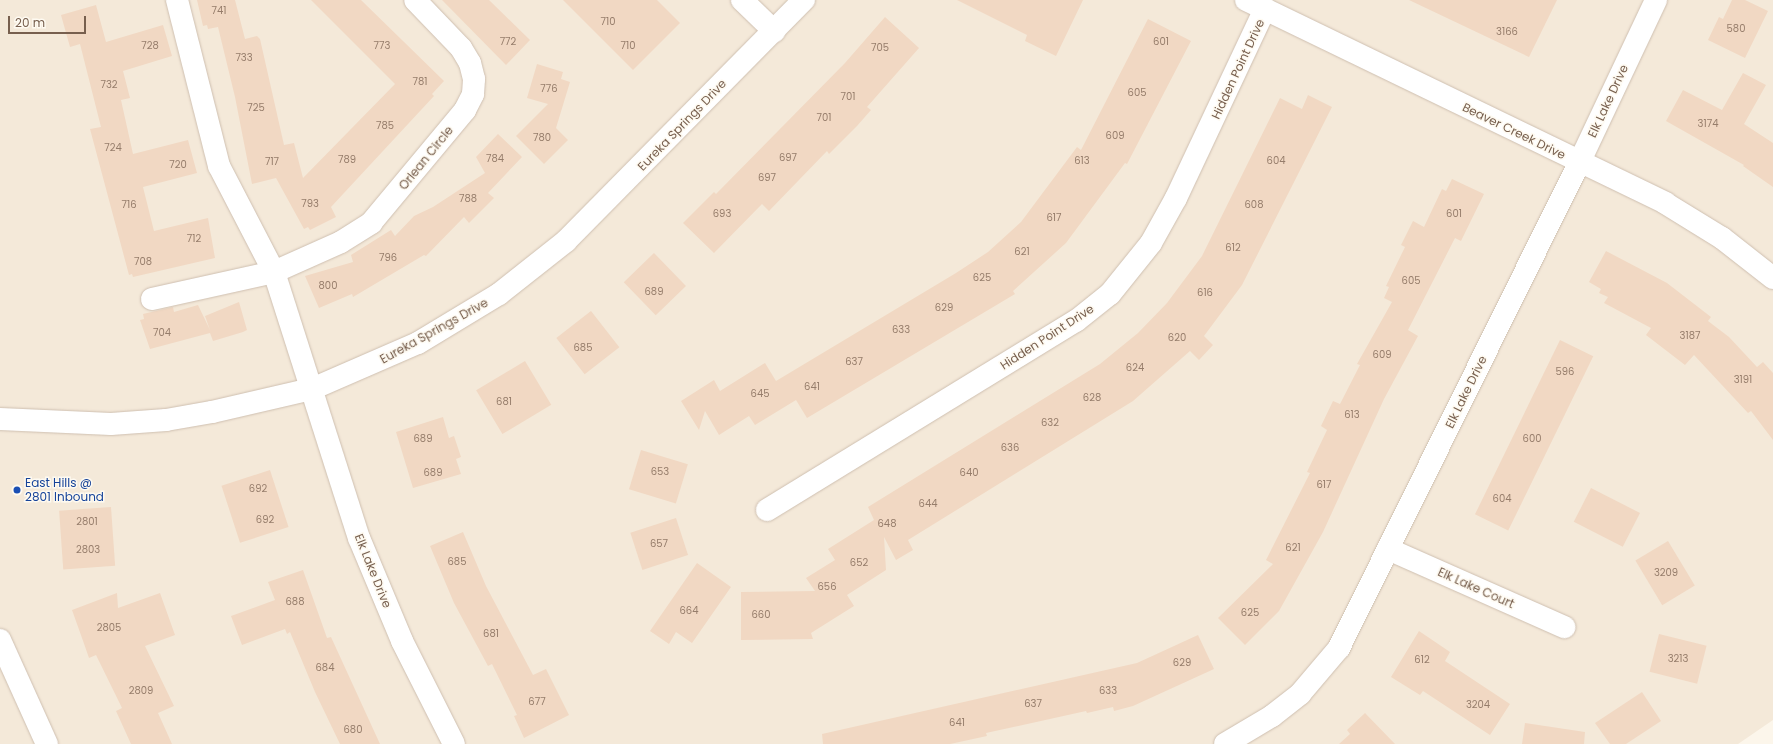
<!DOCTYPE html>
<style>
body{margin:0}
#map{position:relative;width:1773px;height:744px;overflow:hidden;background:#fcf6eb;font-family:Poppins,sans-serif}
div>[style]{position:absolute}
[style*='--x']{left:calc(var(--x)*1px);top:calc(var(--y)*1px);width:calc(var(--w)*1px);rotate:calc(var(--a)*1deg)}
.residential>*{inset:0;background:#f4e9d9}
.building>*{inset:0;background:#f1d8c3;transform-origin:0 0}
.roads{filter:drop-shadow(0 0 1px #cebfb0) drop-shadow(0 0 1px #cebfb0)}
.minor>*{height:22px;margin:-11px;padding:0 11px;transform-origin:11px;border-radius:11px;background:#fff}
.dots>*{width:11px;height:11px;translate:-50% -50%;box-sizing:border-box;border:2px solid #fefaf1;border-radius:50%}
span{translate:-50% -50%;white-space:nowrap;text-align:center;line-height:1.15;-webkit-text-stroke:3px #fefaf1;paint-order:stroke}
.number-label{font-size:10px;color:#967d6b}
.number-label span{-webkit-text-stroke-width:0}
.street-label{font-size:12px;color:#775f4e}
.transit-label{font-size:12px;color:#164399}
.left{translate:0 -50%;text-align:left}
.scale{position:absolute;left:8px;top:16px;width:78px;height:18px;box-sizing:border-box;border:2px solid #775f4e;border-top:0;padding-left:5px;font-size:12px;line-height:14px;white-space:nowrap;color:#775f4e;-webkit-text-stroke:3px #fefaf1;paint-order:stroke}
</style>
<div id="map">
<div class="residential">
<i style="clip-path:polygon(0 0,1773px 0,1773px 720px,1738px 744px,0 744px)"></i>
</div>
<div class="building">
<i style="clip-path:polygon(197px 0,235px 0,245px 39px,257px 36px,260px 39px,284px 145px,294px 143px,303px 178px,395px 84px,311px 0,361px 0,444px 81px,432px 94px,434px 96px,331px 207px,336px 217px,310px 230px,308px 227px,304px 229px,276px 178px,252px 184px,235px 97px,218px 27px,208px 29px,207px 25px,203px 26px)"></i>
<i style="clip-path:polygon(442px 0,489px 0,530px 40px,506px 65px)"></i>
<i style="clip-path:polygon(563px 0,657px 0,680px 23px,633px 70px)"></i>
<i style="clip-path:polygon(957px 0,1083px 0,1056px 56px,1025px 41px,1027px 35px)"></i>
<i style="clip-path:polygon(1409px 0,1557px 0,1529px 57px)"></i>
<i style="clip-path:polygon(1732px 0,1745px 0,1768px 11px,1745px 58px,1708px 40px,1719px 17px,1723px 19px)"></i>
<i style="clip-path:polygon(96px 5px,106px 42px,163px 25px,172px 56px,123px 71px,130px 98px,121px 100px,133px 154px,188px 140px,197px 173px,143px 187px,154px 231px,208px 218px,215px 258px,133px 277px,132px 274px,129px 275px,90px 129px,101px 127px,80px 44px,70px 47px,61px 15px)"></i>
<i style="clip-path:polygon(885px 17px,919px 48px,867px 107px,871px 110px,857px 126px,829px 154px,827px 151px,769px 211px,762px 204px,714px 253px,683px 223px,714px 192px,716px 194px,845px 63px)"></i>
<i style="clip-path:polygon(1148px 19px,1191px 41px,1127px 164px,1125px 163px,1066px 243px,1013px 291px,1015px 294px,807px 418px,796px 400px,755px 425px,749px 416px,719px 435px,705px 411px,699px 430px,681px 401px,714px 380px,720px 391px,765px 363px,776px 381px,956px 273px,988px 252px,1021px 222px,1077px 147px,1081px 150px)"></i>
<i style="clip-path:polygon(537px 64px,563px 72px,561px 79px,570px 82px,556px 128px,568px 140px,544px 164px,516px 136px,548px 104px,527px 98px)"></i>
<i style="clip-path:polygon(1743px 73px,1766px 85px,1744px 124px,1773px 143px,1773px 187px,1743px 166px,1744px 165px,1666px 121px,1683px 90px,1722px 110px)"></i>
<i style="clip-path:polygon(1308px 95px,1332px 107px,1242px 285px,1204px 336px,1213px 345px,1199px 360px,1190px 351px,1133px 401px,908px 540px,913px 550px,896px 560px,884px 537px,886px 570px,847px 595px,854px 606px,811px 633px,813px 639px,741px 640px,741px 592px,815px 591px,806px 578px,835px 560px,828px 549px,874px 520px,868px 507px,1100px 364px,1138px 333px,1167px 303px,1202px 256px,1280px 98px,1302px 109px)"></i>
<i style="clip-path:polygon(498px 134px,522px 157px,488px 193px,494px 198px,469px 223px,464px 217px,426px 256px,424px 255px,353px 297px,352px 294px,319px 308px,305px 276px,353px 262px,351px 255px,391px 230px,395px 236px,414px 216px,433px 207px,485px 173px,476px 157px)"></i>
<i style="clip-path:polygon(1452px 179px,1484px 194px,1461px 241px,1455px 238px,1408px 330px,1418px 336px,1384px 399px,1323px 532px,1279px 611px,1245px 645px,1218px 618px,1273px 564px,1266px 560px,1310px 473px,1307px 472px,1327px 430px,1321px 426px,1333px 401px,1340px 404px,1360px 365px,1357px 364px,1392px 302px,1384px 298px,1389px 287px,1386px 286px,1405px 247px,1401px 245px,1413px 221px,1424px 227px,1442px 189px,1446px 191px)"></i>
<i style="clip-path:polygon(1606px 251px,1667px 283px,1711px 317px,1708px 321px,1729px 337px,1757px 367px,1763px 362px,1773px 373px,1773px 440px,1751px 411px,1748px 413px,1694px 355px,1685px 365px,1646px 335px,1651px 328px,1604px 303px,1608px 297px,1599px 293px,1601px 289px,1589px 282px)"></i>
<i style="left:654px;top:253px;width:46px;height:42px;rotate:46deg"></i>
<i style="clip-path:polygon(239px 302px,247px 330px,243px 332px,213px 341px,210px 333px,150px 349px,140px 320px,144px 319px,143px 314px,173px 307px,174px 312px,198px 305px,210px 330px,205px 316px)"></i>
<i style="left:591px;top:311px;width:46px;height:44px;rotate:52deg"></i>
<i style="left:1560px;top:340px;width:37px;height:194px;rotate:26deg"></i>
<i style="left:525px;top:361px;width:51px;height:57px;rotate:59deg"></i>
<i style="clip-path:polygon(443px 417px,449px 438px,454px 436px,461px 457px,456px 459px,461px 474px,413px 488px,396px 432px)"></i>
<i style="left:641px;top:450px;width:49px;height:41px;rotate:17deg"></i>
<i style="left:270px;top:470px;width:60px;height:51px;rotate:72deg"></i>
<i style="left:1591px;top:488px;width:55px;height:38px;rotate:27deg"></i>
<i style="left:111px;top:507px;width:59px;height:52px;rotate:86deg"></i>
<i style="left:676px;top:518px;width:39px;height:48px;rotate:72deg"></i>
<i style="clip-path:polygon(463px 532px,486px 586px,533px 675px,546px 669px,569px 715px,524px 738px,514px 716px,517px 715px,492px 664px,488px 666px,454px 603px,430px 546px)"></i>
<i style="left:1668px;top:541px;width:52px;height:38px;rotate:59deg"></i>
<i style="clip-path:polygon(697px 563px,731px 587px,692px 643px,676px 632px,669px 644px,650px 631px)"></i>
<i style="clip-path:polygon(303px 570px,327px 638px,331px 637px,380px 744px,340px 744px,315px 692px,290px 632px,287px 634px,285px 629px,242px 645px,231px 616px,275px 600px,268px 582px)"></i>
<i style="clip-path:polygon(117px 593px,118px 608px,160px 593px,175px 635px,145px 646px,174px 706px,158px 713px,172px 744px,131px 744px,116px 711px,122px 708px,96px 655px,89px 658px,82px 638px,72px 610px)"></i>
<i style="clip-path:polygon(1419px 631px,1450px 652px,1445px 661px,1510px 704px,1490px 735px,1423px 691px,1420px 695px,1391px 677px)"></i>
<i style="left:1659px;top:634px;width:49px;height:39px;rotate:14deg"></i>
<i style="clip-path:polygon(1198px 635px,1214px 669px,1133px 706px,1114px 711px,1113px 707px,1087px 713px,1086px 711px,986px 733px,987px 736px,950px 744px,823px 744px,822px 734px,1137px 663px)"></i>
<i style="clip-path:polygon(1642px 692px,1661px 721px,1626px 744px,1610px 744px,1595px 723px)"></i>
<i style="clip-path:polygon(1365px 713px,1395px 744px,1339px 744px,1350px 734px,1347px 730px)"></i>
<i style="clip-path:polygon(1525px 723px,1585px 732px,1584px 744px,1522px 744px)"></i>
</div>
<div class="roads">
<div class="minor">
<i style="--x:177;--y:0;--w:171;--a:75.8"></i>
<i style="--x:219;--y:166;--w:119;--a:62.6"></i>
<i style="--x:274;--y:272;--w:73;--a:-24.1"></i>
<i style="--x:341;--y:242;--w:36;--a:-32"></i>
<i style="--x:371;--y:223;--w:147;--a:-50.2"></i>
<i style="--x:465;--y:110;--w:18;--a:-63"></i>
<i style="--x:473;--y:94;--w:15;--a:-86"></i>
<i style="--x:474;--y:79;--w:16;--a:-104"></i>
<i style="--x:470;--y:63;--w:17;--a:-121"></i>
<i style="--x:461;--y:48;--w:66;--a:-133.8"></i>
<i style="--x:742;--y:0;--w:45;--a:44.1"></i>
<i style="--x:1246;--y:0;--w:466;--a:25.8"></i>
<i style="--x:1665;--y:203;--w:67;--a:31.6"></i>
<i style="--x:1722;--y:238;--w:65;--a:38.1"></i>
<i style="--x:152;--y:299;--w:125;--a:-12.5"></i>
<i style="--x:274;--y:272;--w:279;--a:72.3"></i>
<i style="--x:359;--y:538;--w:112;--a:67.3"></i>
<i style="--x:402;--y:641;--w:115;--a:63.2"></i>
<i style="--x:0;--y:419;--w:111;--a:2.6"></i>
<i style="--x:111;--y:424;--w:55;--a:-4.2"></i>
<i style="--x:166;--y:420;--w:47;--a:-9.9"></i>
<i style="--x:212;--y:412;--w:103;--a:-13"></i>
<i style="--x:312;--y:389;--w:116;--a:-23.5"></i>
<i style="--x:418;--y:343;--w:95;--a:-31.2"></i>
<i style="--x:499;--y:294;--w:85;--a:-38.3"></i>
<i style="--x:566;--y:241;--w:339;--a:-45.4"></i>
<i style="--x:767;--y:510;--w:362;--a:-31.5"></i>
<i style="--x:1076;--y:321;--w:43;--a:-38.5"></i>
<i style="--x:1110;--y:294;--w:65;--a:-51.2"></i>
<i style="--x:1151;--y:243;--w:51;--a:-60.9"></i>
<i style="--x:1176;--y:198;--w:209;--a:-64.8"></i>
<i style="--x:1388;--y:549;--w:193;--a:23.9"></i>
<i style="--x:0;--y:640;--w:114;--a:65.7"></i>
<i style="--x:1225;--y:744;--w:55;--a:-30.8"></i>
<i style="--x:1272;--y:716;--w:36;--a:-38"></i>
<i style="--x:1300;--y:694;--w:60;--a:-49.7"></i>
<i style="--x:1339;--y:648;--w:541;--a:-63.67"></i>
<i style="--x:1579;--y:163;--w:180;--a:-64.7"></i>
</div>
</div>
<div class="dots">
<i style="left:17px;top:490px;background:#1a4fb4"></i>
</div>
<div class="number-label">
<span style="left:219px;top:11px">741</span>
<span style="left:608px;top:22px">710</span>
<span style="left:1736px;top:29px">580</span>
<span style="left:1507px;top:32px">3166</span>
<span style="left:508px;top:42px">772</span>
<span style="left:1161px;top:42px">601</span>
<span style="left:150px;top:46px">728</span>
<span style="left:382px;top:46px">773</span>
<span style="left:628px;top:46px">710</span>
<span style="left:880px;top:48px">705</span>
<span style="left:244px;top:58px">733</span>
<span style="left:420px;top:82px">781</span>
<span style="left:109px;top:85px">732</span>
<span style="left:549px;top:89px">776</span>
<span style="left:1137px;top:93px">605</span>
<span style="left:848px;top:97px">701</span>
<span style="left:256px;top:108px">725</span>
<span style="left:824px;top:118px">701</span>
<span style="left:1708px;top:124px">3174</span>
<span style="left:385px;top:126px">785</span>
<span style="left:1115px;top:136px">609</span>
<span style="left:542px;top:138px">780</span>
<span style="left:113px;top:148px">724</span>
<span style="left:788px;top:158px">697</span>
<span style="left:495px;top:159px">784</span>
<span style="left:347px;top:160px">789</span>
<span style="left:1082px;top:161px">613</span>
<span style="left:1276px;top:161px">604</span>
<span style="left:272px;top:162px">717</span>
<span style="left:178px;top:165px">720</span>
<span style="left:767px;top:178px">697</span>
<span style="left:468px;top:199px">788</span>
<span style="left:310px;top:204px">793</span>
<span style="left:129px;top:205px">716</span>
<span style="left:1254px;top:205px">608</span>
<span style="left:722px;top:214px">693</span>
<span style="left:1454px;top:214px">601</span>
<span style="left:1054px;top:218px">617</span>
<span style="left:194px;top:239px">712</span>
<span style="left:1233px;top:248px">612</span>
<span style="left:1022px;top:252px">621</span>
<span style="left:388px;top:258px">796</span>
<span style="left:143px;top:262px">708</span>
<span style="left:982px;top:278px">625</span>
<span style="left:1411px;top:281px">605</span>
<span style="left:328px;top:286px">800</span>
<span style="left:654px;top:292px">689</span>
<span style="left:1205px;top:293px">616</span>
<span style="left:944px;top:308px">629</span>
<span style="left:901px;top:330px">633</span>
<span style="left:162px;top:333px">704</span>
<span style="left:1690px;top:336px">3187</span>
<span style="left:1177px;top:338px">620</span>
<span style="left:583px;top:348px">685</span>
<span style="left:1382px;top:355px">609</span>
<span style="left:854px;top:362px">637</span>
<span style="left:1135px;top:368px">624</span>
<span style="left:1565px;top:372px">596</span>
<span style="left:1743px;top:380px">3191</span>
<span style="left:812px;top:387px">641</span>
<span style="left:760px;top:394px">645</span>
<span style="left:1092px;top:398px">628</span>
<span style="left:504px;top:402px">681</span>
<span style="left:1352px;top:415px">613</span>
<span style="left:1050px;top:423px">632</span>
<span style="left:423px;top:439px">689</span>
<span style="left:1532px;top:439px">600</span>
<span style="left:1010px;top:448px">636</span>
<span style="left:660px;top:472px">653</span>
<span style="left:433px;top:473px">689</span>
<span style="left:969px;top:473px">640</span>
<span style="left:1324px;top:485px">617</span>
<span style="left:258px;top:489px">692</span>
<span style="left:1502px;top:499px">604</span>
<span style="left:928px;top:504px">644</span>
<span style="left:265px;top:520px">692</span>
<span style="left:87px;top:522px">2801</span>
<span style="left:887px;top:524px">648</span>
<span style="left:659px;top:544px">657</span>
<span style="left:1293px;top:548px">621</span>
<span style="left:88px;top:550px">2803</span>
<span style="left:457px;top:562px">685</span>
<span style="left:859px;top:563px">652</span>
<span style="left:1666px;top:573px">3209</span>
<span style="left:827px;top:587px">656</span>
<span style="left:295px;top:602px">688</span>
<span style="left:689px;top:611px">664</span>
<span style="left:1250px;top:613px">625</span>
<span style="left:761px;top:615px">660</span>
<span style="left:109px;top:628px">2805</span>
<span style="left:491px;top:634px">681</span>
<span style="left:1678px;top:659px">3213</span>
<span style="left:1422px;top:660px">612</span>
<span style="left:1182px;top:663px">629</span>
<span style="left:325px;top:668px">684</span>
<span style="left:141px;top:691px">2809</span>
<span style="left:1108px;top:691px">633</span>
<span style="left:537px;top:702px">677</span>
<span style="left:1033px;top:704px">637</span>
<span style="left:1478px;top:705px">3204</span>
<span style="left:957px;top:723px">641</span>
<span style="left:353px;top:730px">680</span>
</div>
<div class="street-label">
<span style="left:1238px;top:69px;rotate:-65deg">Hidden Point Drive</span>
<span style="left:1608px;top:101px;rotate:-65deg">Elk Lake Drive</span>
<span style="left:682px;top:125px;rotate:-46deg">Eureka Springs Drive</span>
<span style="left:1514px;top:131px;rotate:26deg">Beaver Creek Drive</span>
<span style="left:426px;top:158px;rotate:-51deg">Orlean Circle</span>
<span style="left:434px;top:331px;rotate:-29deg">Eureka Springs Drive</span>
<span style="left:1047px;top:337px;rotate:-33deg">Hidden Point Drive</span>
<span style="left:1466px;top:392px;rotate:-64deg">Elk Lake Drive</span>
<span style="left:373px;top:571px;rotate:68deg">Elk Lake Drive</span>
<span style="left:1476px;top:588px;rotate:24deg">Elk Lake Court</span>
</div>
<div class="transit-label">
<span class="left" style="left:25px;top:490px">East Hills @<br>2801 Inbound</span>
</div>
<div class="scale">20 m</div>
</div>
